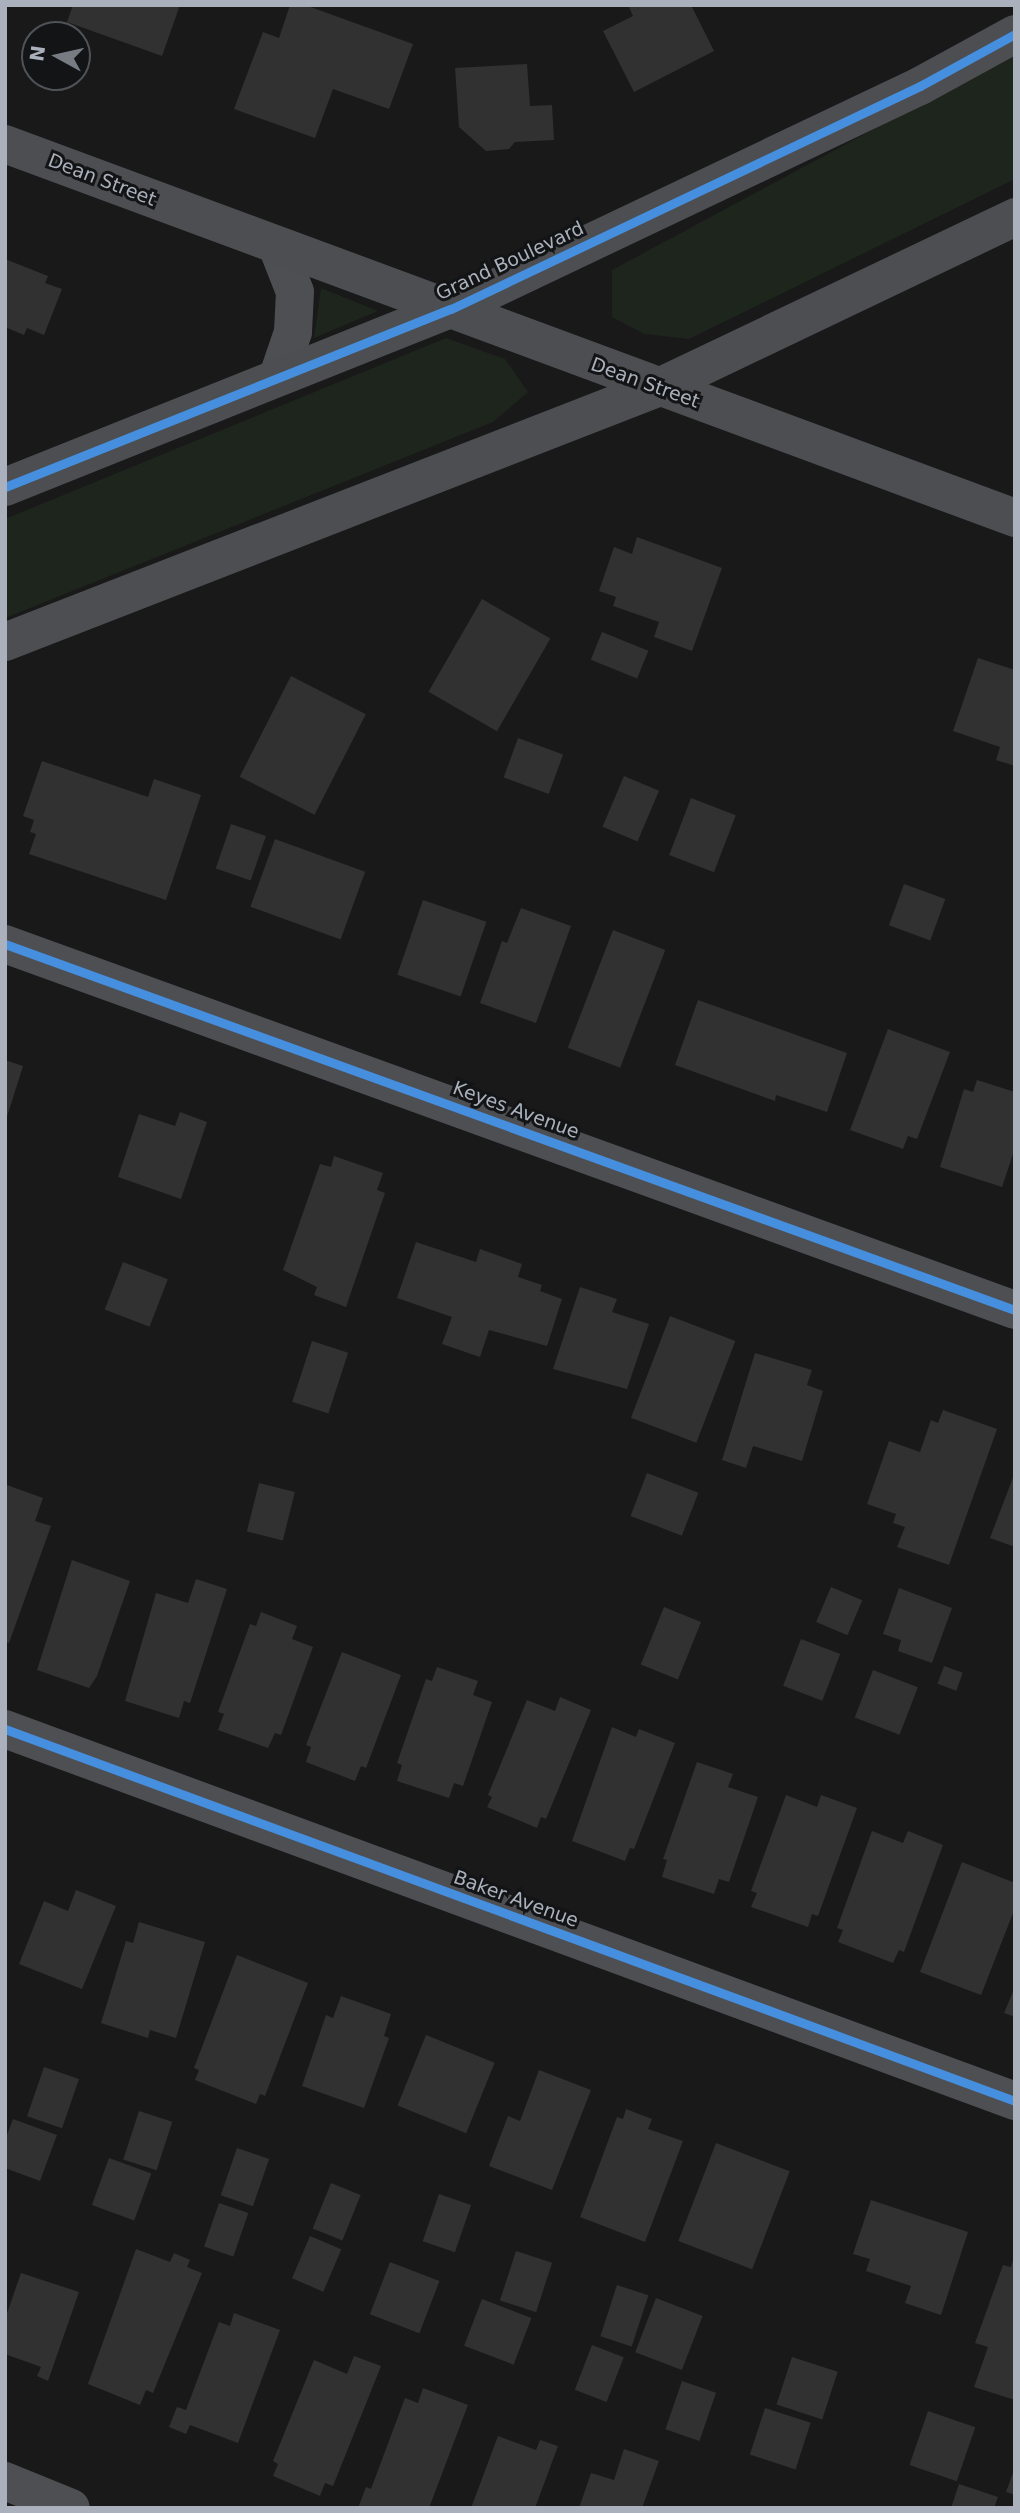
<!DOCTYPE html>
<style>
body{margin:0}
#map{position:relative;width:1020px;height:2513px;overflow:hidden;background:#19191a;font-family:"DejaVu Sans",sans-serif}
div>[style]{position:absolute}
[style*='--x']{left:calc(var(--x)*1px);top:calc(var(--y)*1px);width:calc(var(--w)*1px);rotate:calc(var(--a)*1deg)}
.green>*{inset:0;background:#1d251d}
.building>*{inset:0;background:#313132;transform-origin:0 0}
.street>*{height:38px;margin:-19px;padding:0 19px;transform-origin:19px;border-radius:19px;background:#4d4f53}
.secondary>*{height:38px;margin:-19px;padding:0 19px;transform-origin:19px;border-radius:19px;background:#4c4e51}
.cycleway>*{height:9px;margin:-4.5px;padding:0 4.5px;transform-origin:4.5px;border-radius:4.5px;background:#468fdf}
span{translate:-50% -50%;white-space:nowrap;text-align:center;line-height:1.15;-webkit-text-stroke:6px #131416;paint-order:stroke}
.street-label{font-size:19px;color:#aab1bc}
.frame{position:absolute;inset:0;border:7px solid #aab1bc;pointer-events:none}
.north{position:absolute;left:21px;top:21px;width:70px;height:70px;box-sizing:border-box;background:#131416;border:2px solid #4f5358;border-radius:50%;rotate:278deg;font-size:19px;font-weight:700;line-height:28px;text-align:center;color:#aab1bc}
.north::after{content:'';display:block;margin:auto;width:24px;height:32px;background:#777c83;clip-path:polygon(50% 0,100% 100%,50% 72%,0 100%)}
</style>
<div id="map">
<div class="green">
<i style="clip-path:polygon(1015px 53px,1015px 179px,689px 339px,644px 334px,612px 317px,612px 270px)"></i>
<i style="clip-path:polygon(321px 288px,378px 311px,314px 338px)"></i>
<i style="clip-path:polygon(446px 338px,505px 359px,528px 392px,493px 422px,5px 618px,5px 519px)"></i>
</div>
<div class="building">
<i style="clip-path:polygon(73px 5px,180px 5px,162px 56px,67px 22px)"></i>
<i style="clip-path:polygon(290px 5px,305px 5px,413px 44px,389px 109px,333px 89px,315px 138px,234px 109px,263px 32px,279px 38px)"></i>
<i style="clip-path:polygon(628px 5px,691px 5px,714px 51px,634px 92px,603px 31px,633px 16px)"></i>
<i style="clip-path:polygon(527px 64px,530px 106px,552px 105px,554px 140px,515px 142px,509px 149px,486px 151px,459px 127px,455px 68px)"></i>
<i style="clip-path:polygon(5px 259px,48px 276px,45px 283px,62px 289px,44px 335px,27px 328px,24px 335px,5px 327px)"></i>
<i style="clip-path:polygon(637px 537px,722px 568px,692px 651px,654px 637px,659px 622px,613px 606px,616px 597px,599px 591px,614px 547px,632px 554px)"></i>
<i style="left:482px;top:599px;width:79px;height:107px;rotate:30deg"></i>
<i style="left:602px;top:632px;width:50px;height:30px;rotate:22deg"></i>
<i style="clip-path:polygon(978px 658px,1015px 670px,1015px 766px,996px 760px,1000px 747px,953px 731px)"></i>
<i style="left:291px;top:676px;width:84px;height:113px;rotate:27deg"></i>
<i style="left:518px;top:738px;width:48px;height:42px;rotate:20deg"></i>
<i style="clip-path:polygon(42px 761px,148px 797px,154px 779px,201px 795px,166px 900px,29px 854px,36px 834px,30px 832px,34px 820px,23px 816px)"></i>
<i style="left:624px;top:776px;width:38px;height:55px;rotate:23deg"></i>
<i style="left:691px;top:798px;width:48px;height:61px;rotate:21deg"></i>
<i style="left:231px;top:824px;width:37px;height:47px;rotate:19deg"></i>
<i style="left:275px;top:839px;width:96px;height:72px;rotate:20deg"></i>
<i style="left:904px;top:884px;width:44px;height:44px;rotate:20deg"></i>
<i style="left:423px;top:900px;width:67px;height:79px;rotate:19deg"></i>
<i style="clip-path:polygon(521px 908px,571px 926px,536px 1023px,480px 1003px,502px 941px,507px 943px)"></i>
<i style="left:613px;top:930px;width:56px;height:126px;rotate:21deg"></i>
<i style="clip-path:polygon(698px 1000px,847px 1053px,827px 1112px,776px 1095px,775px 1101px,675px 1065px)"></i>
<i style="clip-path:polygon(888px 1029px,950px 1052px,917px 1139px,908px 1136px,903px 1149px,850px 1130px)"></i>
<i style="clip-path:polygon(5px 1060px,23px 1066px,6px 1120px,5px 1120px)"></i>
<i style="clip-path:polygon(977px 1080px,1015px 1092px,1015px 1148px,1002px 1187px,940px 1167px,964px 1089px,973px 1092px)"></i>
<i style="clip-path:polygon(180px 1112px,207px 1122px,181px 1199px,118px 1177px,139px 1114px,175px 1126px)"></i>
<i style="clip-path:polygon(334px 1156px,383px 1173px,377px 1190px,385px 1193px,346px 1307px,314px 1295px,317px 1287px,283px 1270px,320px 1164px,331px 1167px)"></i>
<i style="clip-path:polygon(416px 1242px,476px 1262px,480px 1249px,522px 1264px,518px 1277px,542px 1285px,540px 1291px,562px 1299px,547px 1346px,489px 1330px,480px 1357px,442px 1344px,452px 1317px,397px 1298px)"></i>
<i style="left:123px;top:1262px;width:48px;height:51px;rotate:21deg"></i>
<i style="clip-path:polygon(580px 1287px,617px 1299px,612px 1312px,649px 1324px,627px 1389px,553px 1369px)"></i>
<i style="left:670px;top:1316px;width:70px;height:109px;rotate:21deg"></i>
<i style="left:312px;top:1341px;width:38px;height:64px;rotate:18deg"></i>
<i style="clip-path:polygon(755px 1353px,812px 1370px,807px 1385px,823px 1391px,802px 1461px,753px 1446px,746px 1468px,722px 1460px)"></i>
<i style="clip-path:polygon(943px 1410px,997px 1429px,949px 1565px,897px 1547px,905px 1527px,893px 1523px,896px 1514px,867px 1504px,889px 1441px,920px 1452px,931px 1420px,938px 1423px)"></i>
<i style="clip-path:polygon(1015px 1472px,1015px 1547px,990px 1538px)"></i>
<i style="left:647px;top:1473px;width:55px;height:46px;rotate:21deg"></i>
<i style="left:259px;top:1483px;width:37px;height:50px;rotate:14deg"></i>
<i style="clip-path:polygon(7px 1485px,43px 1498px,35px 1521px,51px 1526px,9px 1643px,5px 1642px)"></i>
<i style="clip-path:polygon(72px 1560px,130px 1581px,97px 1676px,89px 1688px,37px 1670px)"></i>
<i style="clip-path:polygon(196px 1579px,227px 1589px,190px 1703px,184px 1701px,179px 1718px,125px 1701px,156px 1593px,188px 1603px)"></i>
<i style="left:831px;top:1587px;width:34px;height:38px;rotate:23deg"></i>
<i style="clip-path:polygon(899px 1588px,952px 1608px,932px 1663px,898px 1651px,901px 1640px,883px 1634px)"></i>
<i style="left:664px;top:1607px;width:40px;height:62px;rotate:22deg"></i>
<i style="clip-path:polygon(261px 1612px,297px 1626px,292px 1639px,313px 1647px,281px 1735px,275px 1733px,268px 1748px,218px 1730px,224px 1714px,218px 1712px,250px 1624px,256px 1626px)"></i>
<i style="left:801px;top:1639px;width:42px;height:50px;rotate:21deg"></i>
<i style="clip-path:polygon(342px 1652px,401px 1675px,366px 1768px,361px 1766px,355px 1781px,306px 1762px,311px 1747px,306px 1745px)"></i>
<i style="left:944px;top:1666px;width:20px;height:19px;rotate:20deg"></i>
<i style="clip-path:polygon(437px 1667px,478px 1681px,473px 1695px,492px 1702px,463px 1786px,454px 1783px,449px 1798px,397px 1781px,402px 1765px,397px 1763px,426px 1679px,432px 1681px)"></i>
<i style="left:873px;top:1670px;width:48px;height:51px;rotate:21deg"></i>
<i style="clip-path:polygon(560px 1697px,591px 1710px,546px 1819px,541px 1817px,537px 1828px,487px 1807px,492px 1797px,488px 1795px,527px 1700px,555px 1711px)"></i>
<i style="clip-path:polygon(612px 1727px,636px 1737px,639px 1729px,675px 1743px,634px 1849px,630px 1848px,625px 1861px,572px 1841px)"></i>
<i style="clip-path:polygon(697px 1762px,733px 1774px,728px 1787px,758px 1797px,729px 1882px,719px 1879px,714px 1894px,662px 1877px,667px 1860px,663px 1859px)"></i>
<i style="clip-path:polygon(786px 1795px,817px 1807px,821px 1795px,857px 1808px,818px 1916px,812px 1914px,808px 1927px,751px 1907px,757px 1893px,751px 1891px)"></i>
<i style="clip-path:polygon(872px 1831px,903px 1843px,908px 1831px,943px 1845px,904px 1952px,899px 1950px,893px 1963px,838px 1942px,843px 1930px,837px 1928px)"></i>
<i style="clip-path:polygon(962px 1862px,1015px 1883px,1015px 1908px,981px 1995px,920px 1972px)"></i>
<i style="clip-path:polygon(76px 1890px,116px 1906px,82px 1989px,19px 1964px,44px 1901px,68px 1911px)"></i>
<i style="clip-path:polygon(139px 1922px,205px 1942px,176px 2038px,150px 2030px,148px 2038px,101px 2023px,126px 1941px,133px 1943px)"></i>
<i style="clip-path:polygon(237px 1955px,308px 1983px,265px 2096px,260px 2094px,256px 2104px,195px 2080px,199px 2070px,194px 2068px)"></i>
<i style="clip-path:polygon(1015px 1987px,1015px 2017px,1004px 2013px)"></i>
<i style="clip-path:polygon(341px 1996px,391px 2014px,384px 2036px,389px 2038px,364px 2108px,302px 2086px,326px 2015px,333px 2018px)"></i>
<i style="left:426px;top:2035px;width:74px;height:76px;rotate:22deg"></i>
<i style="left:44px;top:2067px;width:37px;height:52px;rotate:19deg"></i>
<i style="clip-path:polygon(539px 2070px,591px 2090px,552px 2190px,489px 2166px,508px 2116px,520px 2121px)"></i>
<i style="clip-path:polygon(626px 2109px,652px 2119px,648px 2129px,683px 2141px,645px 2242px,580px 2217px,617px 2117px,623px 2119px)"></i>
<i style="left:139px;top:2111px;width:35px;height:51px;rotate:18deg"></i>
<i style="clip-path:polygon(13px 2119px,57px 2135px,40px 2181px,5px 2168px,5px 2140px)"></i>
<i style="left:716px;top:2143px;width:79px;height:105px;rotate:21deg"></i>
<i style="left:237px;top:2148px;width:34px;height:50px;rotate:19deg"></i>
<i style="left:109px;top:2158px;width:45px;height:50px;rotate:20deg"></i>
<i style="left:331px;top:2183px;width:32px;height:49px;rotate:22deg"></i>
<i style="left:439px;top:2194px;width:34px;height:50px;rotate:19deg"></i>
<i style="clip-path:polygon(871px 2200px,968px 2232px,941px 2315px,905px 2303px,911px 2286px,866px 2271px,870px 2259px,853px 2254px)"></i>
<i style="left:219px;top:2203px;width:31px;height:46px;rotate:19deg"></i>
<i style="left:310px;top:2236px;width:34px;height:46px;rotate:23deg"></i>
<i style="clip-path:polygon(136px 2249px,170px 2262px,174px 2253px,190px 2260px,187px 2267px,202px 2273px,153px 2393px,146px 2390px,140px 2405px,88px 2384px)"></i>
<i style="left:516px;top:2251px;width:38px;height:52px;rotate:18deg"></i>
<i style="clip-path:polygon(1014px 2257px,1015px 2258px,1015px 2400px,974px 2387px,988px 2347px,975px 2343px,1003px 2265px,1011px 2267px)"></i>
<i style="left:390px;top:2262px;width:53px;height:56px;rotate:21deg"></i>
<i style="clip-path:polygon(21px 2273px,79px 2292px,48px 2381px,37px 2376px,41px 2367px,5px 2354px,5px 2319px)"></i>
<i style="left:617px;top:2285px;width:33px;height:54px;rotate:18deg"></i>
<i style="left:656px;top:2298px;width:50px;height:58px;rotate:21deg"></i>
<i style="left:482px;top:2299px;width:53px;height:50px;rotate:21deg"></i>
<i style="clip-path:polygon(234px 2313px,280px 2330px,238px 2443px,190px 2425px,186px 2434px,169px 2427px,177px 2407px,186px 2410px,219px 2322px,230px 2326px)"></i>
<i style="left:592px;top:2345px;width:34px;height:48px;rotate:21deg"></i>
<i style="clip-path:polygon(354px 2356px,381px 2366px,333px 2486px,325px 2483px,320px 2496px,273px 2476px,278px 2464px,273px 2461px,314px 2360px,347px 2374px)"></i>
<i style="left:792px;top:2357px;width:48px;height:50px;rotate:18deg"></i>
<i style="left:682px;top:2381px;width:36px;height:51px;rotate:19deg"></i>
<i style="clip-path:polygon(423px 2388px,468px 2405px,429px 2508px,358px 2508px,366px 2487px,371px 2489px,405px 2398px,418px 2403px)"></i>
<i style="left:765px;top:2408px;width:48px;height:49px;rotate:18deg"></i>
<i style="left:928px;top:2411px;width:50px;height:57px;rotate:19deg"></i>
<i style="clip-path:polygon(498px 2436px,536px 2450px,540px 2440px,558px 2446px,535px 2508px,471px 2508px)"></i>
<i style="clip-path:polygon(624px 2449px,659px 2461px,642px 2508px,579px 2508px,591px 2473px,614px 2480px)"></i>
<i style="clip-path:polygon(1015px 2467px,1015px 2495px,1006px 2492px)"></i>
<i style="clip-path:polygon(959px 2484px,998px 2497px,994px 2508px,951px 2508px)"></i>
</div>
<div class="street">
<i style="--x:277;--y:246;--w:49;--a:68.6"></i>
<i style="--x:295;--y:292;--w:40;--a:92.9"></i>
<i style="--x:293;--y:332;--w:46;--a:108.8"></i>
<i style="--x:5;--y:944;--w:1074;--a:19.92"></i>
<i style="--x:5;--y:1729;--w:1076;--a:20.22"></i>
<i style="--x:5;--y:2481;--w:71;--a:22.2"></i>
</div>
<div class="secondary">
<i style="--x:5;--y:144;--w:1077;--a:20.32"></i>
<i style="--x:5;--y:487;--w:480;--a:-21.8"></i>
<i style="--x:451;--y:309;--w:519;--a:-25.43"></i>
<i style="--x:920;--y:86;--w:108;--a:-28.7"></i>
<i style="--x:5;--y:642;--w:700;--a:-21.28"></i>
<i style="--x:657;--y:388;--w:397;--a:-25.5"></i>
</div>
<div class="cycleway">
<i style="--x:5;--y:487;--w:480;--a:-21.8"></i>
<i style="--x:451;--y:309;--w:519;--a:-25.43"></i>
<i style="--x:920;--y:86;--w:108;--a:-28.7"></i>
<i style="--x:5;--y:944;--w:1074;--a:19.92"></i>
<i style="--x:5;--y:1729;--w:1076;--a:20.22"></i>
</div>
<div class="street-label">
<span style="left:102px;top:180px;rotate:21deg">Dean Street</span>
<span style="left:510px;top:261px;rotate:-25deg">Grand Boulevard</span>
<span style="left:645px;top:383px;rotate:20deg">Dean Street</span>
<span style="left:516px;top:1110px;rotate:20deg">Keyes Avenue</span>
<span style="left:516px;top:1899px;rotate:20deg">Baker Avenue</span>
</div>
<div class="frame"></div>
<div class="north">N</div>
</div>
